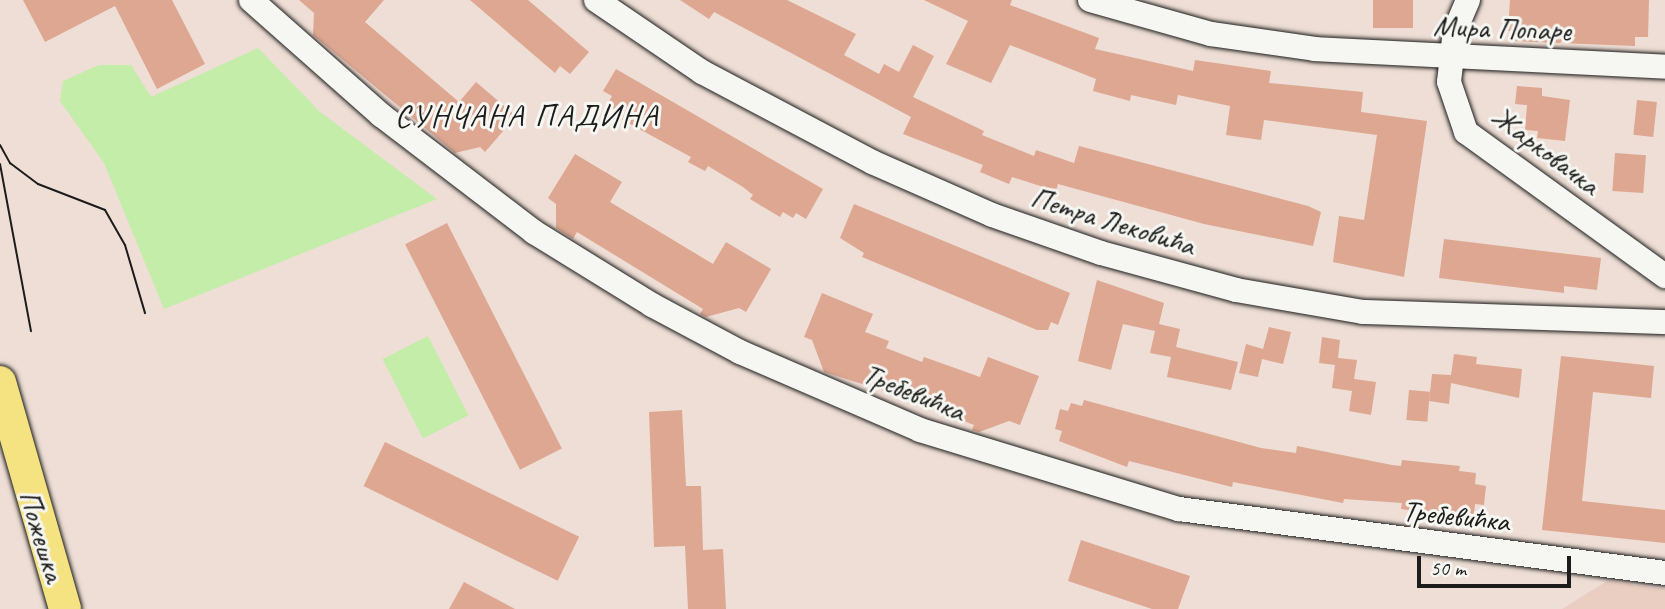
<!DOCTYPE html>
<meta charset="utf-8">
<style>
body{margin:0}
#map{position:relative;width:1665px;height:609px;overflow:hidden;background:#eeded5;font-family:Caveat,sans-serif}
div>[style]{position:absolute}
[style*='--x']{left:calc(var(--x)*1px);top:calc(var(--y)*1px);width:calc(var(--w)*1px);rotate:calc(var(--a)*1deg)}
.built>*{inset:0;background:#e9cec1}
.green>*{inset:0;background:#c3eda9;transform-origin:0 0}
.building>*{inset:0;background:#dda792;transform-origin:0 0}
.roads{filter:drop-shadow(0 0 2px #1c1c1c) drop-shadow(0 0 2px #1c1c1c)}
.minor>*{height:24px;margin:-12px;padding:0 12px;transform-origin:12px;border-radius:12px;background:#f6f6f2}
.major>*{height:32px;margin:-16px;padding:0 16px;transform-origin:16px;border-radius:16px;background:#f5e382}
.tram>*{height:2px;margin:-1px;padding:0 1px;transform-origin:1px;border-radius:1px;background:#1c1c1c}
span{translate:-50% -50%;white-space:nowrap;text-align:center;line-height:1.15;-webkit-text-stroke:6px #f6f6f2;paint-order:stroke}
.street-label{font-size:30px;color:#1c1c1c}
.neighbourhood-label{font-size:32px;color:#1c1c1c;letter-spacing:2px}
.scale{position:absolute;left:1417px;top:556px;width:154px;height:32px;box-sizing:border-box;border:4px solid #1c1c1c;border-top:0;padding-left:9px;font-size:21px;line-height:24px;white-space:nowrap;color:#1c1c1c;-webkit-text-stroke:5px #f6f6f2;paint-order:stroke}
</style>
<div id="map">
<div class="built">
<i style="clip-path:polygon(1607px 581px,1665px 589px,1665px 609px,1562px 609px)"></i>
</div>
<div class="green">
<i style="clip-path:polygon(258px 48px,320px 112px,437px 199px,164px 309px,104px 163px,60px 101px,63px 81px,99px 65px,131px 65px,151px 97px)"></i>
<i style="left:428px;top:336px;width:89px;height:51px;rotate:63deg"></i>
</div>
<div class="building">
<i style="clip-path:polygon(23px 0,172px 0,205px 64px,157px 89px,115px 6px,45px 42px)"></i>
<i style="clip-path:polygon(299px 0,384px 0,365px 22px,459px 102px,476px 82px,516px 116px,485px 152px,480px 147px,455px 153px,313px 35px,314px 13px)"></i>
<i style="clip-path:polygon(470px 0,528px 0,589px 52px,570px 74px,560px 66px,555px 73px)"></i>
<i style="clip-path:polygon(680px 0,787px 0,856px 34px,844px 55px,879px 74px,884px 64px,899px 72px,913px 45px,934px 56px,913px 97px,984px 131px,982px 135px,1034px 156px,1036px 150px,1074px 163px,1079px 146px,1308px 206px,1321px 212px,1313px 246px,1204px 224px,1058px 184px,1056px 191px,1012px 177px,1009px 184px,980px 172px,983px 165px,903px 134px,911px 117px,714px 12px,709px 19px)"></i>
<i style="clip-path:polygon(924px 0,1012px 0,1010px 5px,1099px 38px,1095px 49px,1193px 71px,1195px 60px,1271px 71px,1269px 83px,1363px 92px,1361px 112px,1427px 121px,1404px 277px,1333px 262px,1339px 216px,1364px 220px,1377px 135px,1264px 120px,1261px 140px,1226px 135px,1230px 106px,1178px 95px,1176px 105px,1131px 95px,1130px 101px,1093px 91px,1096px 79px,1010px 45px,991px 83px,946px 64px,968px 21px)"></i>
<i style="left:1373px;top:0;width:40px;height:28px"></i>
<i style="clip-path:polygon(1510px 0,1649px 0,1648px 37px,1635px 37px,1635px 46px,1515px 41px,1515px 30px,1508px 31px)"></i>
<i style="clip-path:polygon(616px 69px,823px 189px,806px 219px,796px 213px,793px 218px,783px 212px,780px 217px,750px 199px,753px 195px,743px 187px,708px 166px,705px 171px,688px 162px,691px 157px,617px 117px,620px 112px,607px 105px,612px 96px,603px 91px)"></i>
<i style="clip-path:polygon(1517px 86px,1542px 88px,1542px 96px,1570px 100px,1565px 141px,1537px 138px,1538px 131px,1525px 130px,1527px 105px,1515px 104px)"></i>
<i style="left:1637px;top:100px;width:20px;height:35px;rotate:6deg"></i>
<i style="left:1615px;top:153px;width:31px;height:38px;rotate:4deg"></i>
<i style="clip-path:polygon(575px 154px,622px 182px,610px 202px,713px 264px,726px 242px,771px 269px,746px 312px,739px 308px,706px 317px,700px 314px,703px 309px,577px 232px,573px 239px,556px 228px,556px 204px,548px 198px)"></i>
<i style="clip-path:polygon(854px 204px,1070px 293px,1058px 325px,1051px 322px,1048px 330px,1037px 330px,862px 257px,864px 253px,840px 238px)"></i>
<i style="left:447px;top:223px;width:253px;height:47px;rotate:63deg"></i>
<i style="clip-path:polygon(1444px 239px,1601px 258px,1597px 290px,1564px 286px,1564px 293px,1439px 278px)"></i>
<i style="clip-path:polygon(1097px 280px,1164px 303px,1159px 324px,1180px 329px,1176px 347px,1238px 362px,1231px 390px,1167px 377px,1171px 357px,1150px 353px,1155px 331px,1123px 324px,1111px 370px,1078px 361px)"></i>
<i style="clip-path:polygon(822px 293px,873px 314px,865px 332px,889px 341px,886px 348px,922px 362px,924px 357px,980px 377px,988px 357px,1039px 376px,1020px 425px,1009px 421px,979px 432px,972px 430px,974px 425px,897px 395px,824px 372px,812px 340px,804px 337px)"></i>
<i style="clip-path:polygon(1269px 327px,1291px 332px,1283px 364px,1262px 359px,1258px 377px,1239px 373px,1246px 344px,1263px 349px)"></i>
<i style="clip-path:polygon(1322px 337px,1340px 340px,1338px 358px,1357px 360px,1354px 379px,1376px 382px,1371px 415px,1349px 411px,1352px 391px,1332px 388px,1335px 365px,1319px 363px)"></i>
<i style="clip-path:polygon(1454px 354px,1477px 357px,1476px 364px,1522px 369px,1519px 398px,1451px 383px,1449px 404px,1429px 401px,1432px 374px,1451px 375px)"></i>
<i style="clip-path:polygon(1561px 356px,1654px 366px,1651px 398px,1593px 392px,1582px 501px,1665px 510px,1665px 543px,1542px 530px)"></i>
<i style="left:1409px;top:390px;width:21px;height:30px;rotate:5deg"></i>
<i style="clip-path:polygon(1084px 400px,1261px 448px,1296px 453px,1297px 446px,1392px 465px,1401px 466px,1402px 460px,1460px 466px,1459px 471px,1476px 473px,1475px 484px,1486px 486px,1484px 505px,1475px 504px,1474px 514px,1455px 512px,1455px 517px,1401px 509px,1402px 503px,1344px 499px,1343px 503px,1233px 482px,1232px 487px,1129px 461px,1127px 467px,1059px 441px,1062px 431px,1055px 429px,1060px 409px,1068px 411px,1071px 403px,1082px 406px)"></i>
<i style="clip-path:polygon(682px 410px,686px 486px,701px 486px,703px 550px,723px 549px,726px 609px,688px 609px,685px 546px,654px 547px,649px 412px)"></i>
<i style="left:385px;top:442px;width:216px;height:49px;rotate:26deg"></i>
<i style="clip-path:polygon(1081px 540px,1190px 576px,1178px 609px,1152px 609px,1068px 581px)"></i>
<i style="clip-path:polygon(464px 582px,515px 609px,449px 609px)"></i>
</div>
<div class="roads">
<div class="minor">
<i style="--x:251;--y:0;--w:174;--a:41.5"></i>
<i style="--x:381;--y:115;--w:193;--a:37.4"></i>
<i style="--x:534;--y:232;--w:139;--a:31.7"></i>
<i style="--x:652;--y:305;--w:100;--a:28.1"></i>
<i style="--x:740;--y:352;--w:196;--a:23.4"></i>
<i style="--x:920;--y:430;--w:271;--a:17"></i>
<i style="--x:1179;--y:509;--w:490;--a:7.5"></i>
<i style="--x:596;--y:0;--w:128;--a:34.2"></i>
<i style="--x:702;--y:72;--w:192;--a:27.9"></i>
<i style="--x:872;--y:162;--w:131;--a:23.8"></i>
<i style="--x:992;--y:215;--w:115;--a:19.2"></i>
<i style="--x:1101;--y:253;--w:140;--a:15.3"></i>
<i style="--x:1236;--y:290;--w:129;--a:9.8"></i>
<i style="--x:1363;--y:312;--w:302;--a:1.9"></i>
<i style="--x:1090;--y:0;--w:126;--a:15.7"></i>
<i style="--x:1211;--y:34;--w:105;--a:8.2"></i>
<i style="--x:1315;--y:49;--w:350;--a:2.9"></i>
<i style="--x:1468;--y:0;--w:33;--a:113"></i>
<i style="--x:1455;--y:30;--w:52;--a:96.6"></i>
<i style="--x:1449;--y:82;--w:53;--a:71.2"></i>
<i style="--x:1466;--y:132;--w:246;--a:35.9"></i>
</div>
<div class="major">
<i style="--x:0;--y:382;--w:236;--a:74"></i>
</div>
</div>
<div class="tram">
<i style="--x:0;--y:145;--w:21;--a:61"></i>
<i style="--x:10;--y:163;--w:35;--a:37"></i>
<i style="--x:38;--y:184;--w:72;--a:21.2"></i>
<i style="--x:105;--y:210;--w:40;--a:60.3"></i>
<i style="--x:125;--y:245;--w:71;--a:73.6"></i>
<i style="--x:0;--y:164;--w:170;--a:79.5"></i>
</div>
<div class="street-label">
<span style="left:1502px;top:28px;rotate:2deg">Мира Попаре</span>
<span style="left:1546px;top:150px;rotate:37deg">Жарковачка</span>
<span style="left:1113px;top:221px;rotate:17deg">Петра Лековића</span>
<span style="left:914px;top:392px;rotate:22deg">Требевићка</span>
<span style="left:1456px;top:516px;rotate:6deg">Требевићка</span>
<span style="left:42px;top:536px;rotate:73deg">Пожешка</span>
</div>
<div class="neighbourhood-label">
<span style="left:527px;top:116px">СУНЧАНА ПАДИНА</span>
</div>
<div class="scale">50 m</div>
</div>
